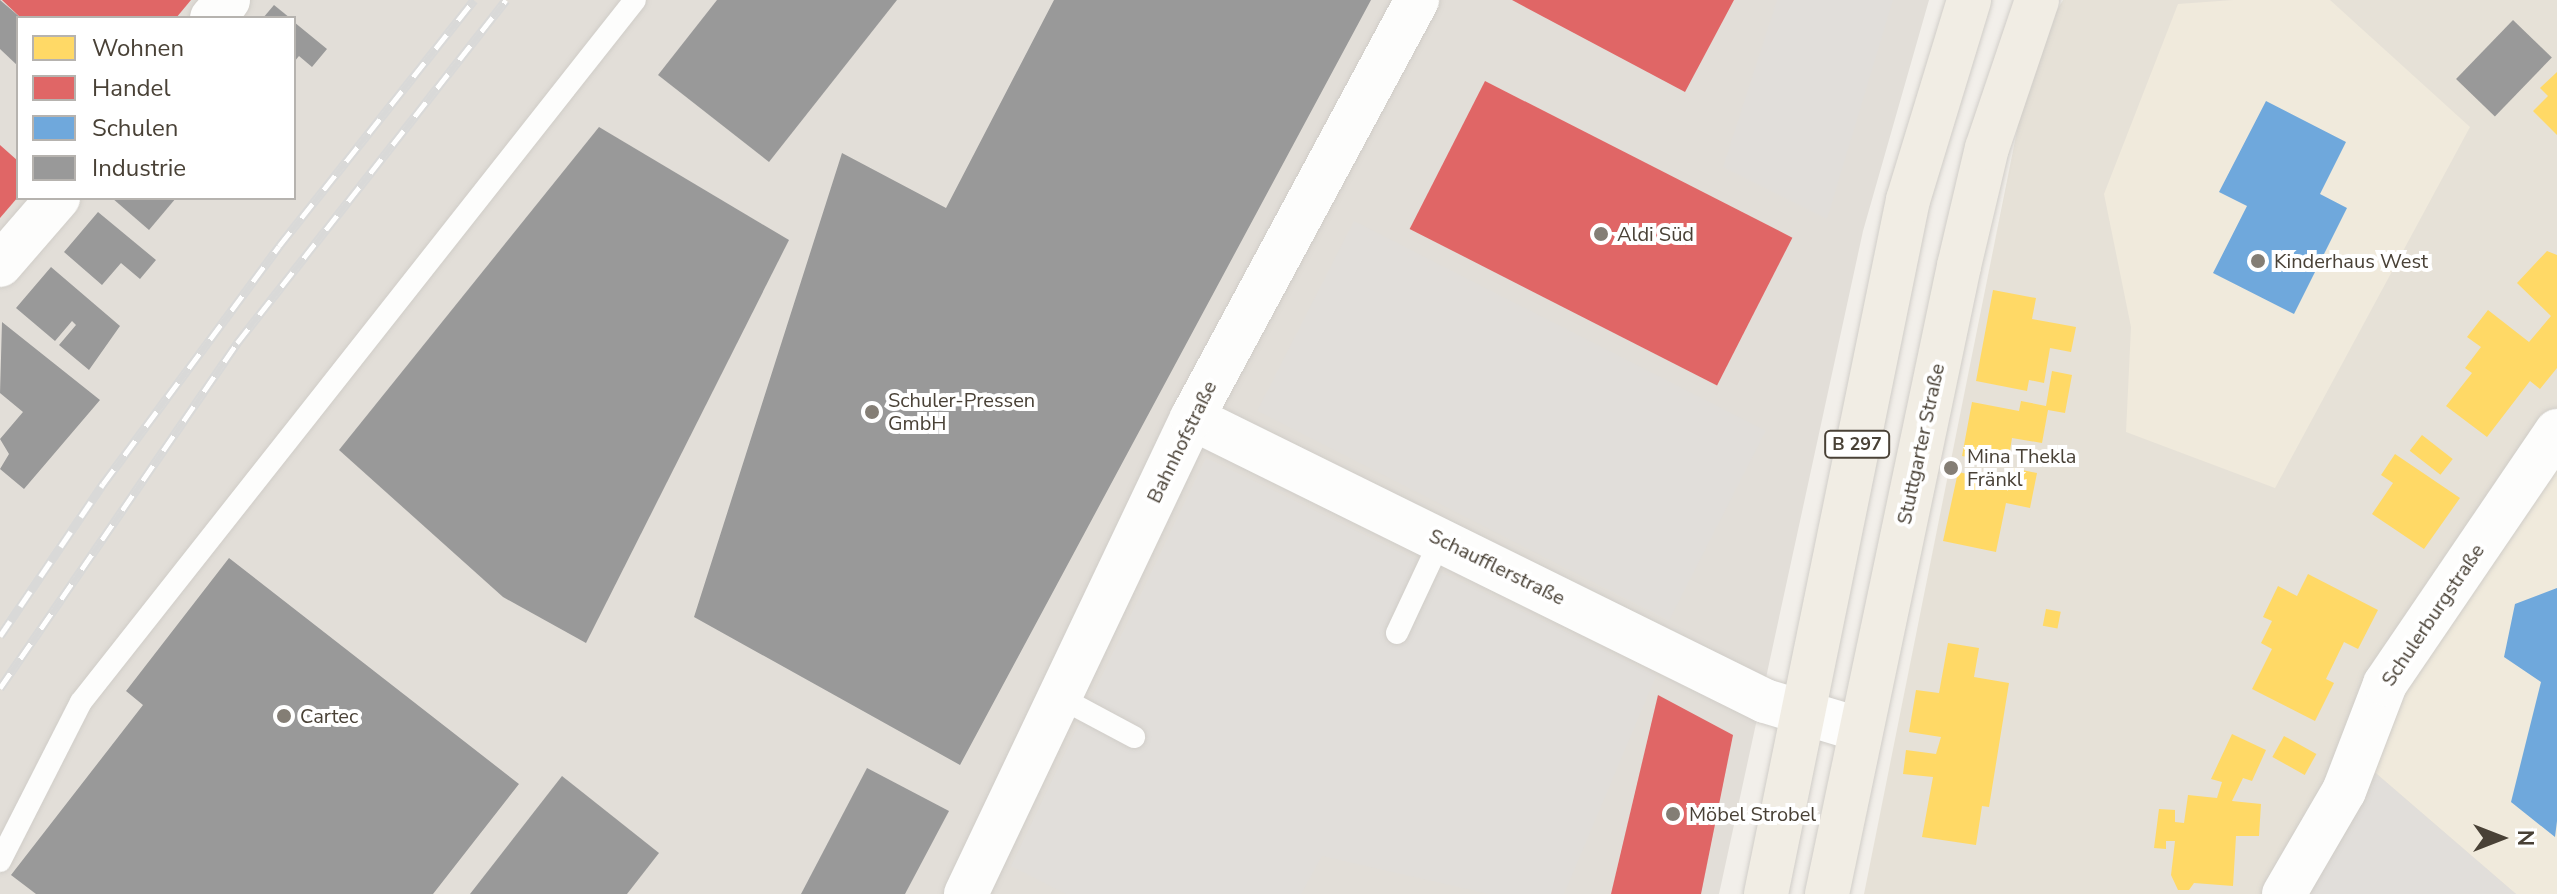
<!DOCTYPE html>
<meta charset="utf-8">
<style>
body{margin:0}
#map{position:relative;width:2557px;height:894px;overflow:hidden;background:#f2efea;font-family:"Nunito Sans",sans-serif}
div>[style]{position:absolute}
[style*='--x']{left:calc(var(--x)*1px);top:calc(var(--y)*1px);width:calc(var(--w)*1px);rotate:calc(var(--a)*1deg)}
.residential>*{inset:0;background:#e6e1d7}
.industrial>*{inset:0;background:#e2ded8}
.education>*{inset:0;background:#f0eadc}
.parking>*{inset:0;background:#e1deda;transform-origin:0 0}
.homes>*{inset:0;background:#ffd966;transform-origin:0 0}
.shops>*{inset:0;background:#e06666;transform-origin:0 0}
.schools>*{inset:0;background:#6fa8dc}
.industry>*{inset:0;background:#999;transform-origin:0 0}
.roads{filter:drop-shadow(0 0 2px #d0cdc8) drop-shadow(0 0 2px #d0cdc8)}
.service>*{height:22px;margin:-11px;padding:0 11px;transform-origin:11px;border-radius:11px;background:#fdfdfc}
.minor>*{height:44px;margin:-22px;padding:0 22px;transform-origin:22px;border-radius:22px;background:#fdfdfc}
.primary>*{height:44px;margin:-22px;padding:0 22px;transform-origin:22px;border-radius:22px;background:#f1ede4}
.rail>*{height:9px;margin-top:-4.5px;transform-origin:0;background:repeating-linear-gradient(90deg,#fff 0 18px,#d9d9d8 0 36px);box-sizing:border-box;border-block:2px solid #d9d9d8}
.dots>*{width:22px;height:22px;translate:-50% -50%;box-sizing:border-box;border:4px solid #fff;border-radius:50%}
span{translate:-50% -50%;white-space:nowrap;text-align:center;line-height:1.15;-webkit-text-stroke:8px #fff;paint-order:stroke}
.shield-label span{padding:2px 6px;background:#fff;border:2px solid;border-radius:6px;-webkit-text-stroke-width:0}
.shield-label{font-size:18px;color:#494136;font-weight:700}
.poi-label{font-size:20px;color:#494136}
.left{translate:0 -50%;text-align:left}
.street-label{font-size:20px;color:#494136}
.legend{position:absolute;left:16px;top:16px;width:280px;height:184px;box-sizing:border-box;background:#fff;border:2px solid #b6b3af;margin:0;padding:10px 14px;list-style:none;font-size:24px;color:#494136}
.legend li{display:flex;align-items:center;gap:16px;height:40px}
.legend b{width:40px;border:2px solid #b6b3af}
.north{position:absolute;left:2461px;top:798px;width:80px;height:80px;-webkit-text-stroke:6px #fff;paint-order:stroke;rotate:90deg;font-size:22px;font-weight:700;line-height:32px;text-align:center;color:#494136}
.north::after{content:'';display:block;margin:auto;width:28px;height:36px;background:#494136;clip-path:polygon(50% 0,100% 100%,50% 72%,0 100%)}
</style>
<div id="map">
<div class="residential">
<i style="clip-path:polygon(2063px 0,2557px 0,2557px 894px,1864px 894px,2033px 51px)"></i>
</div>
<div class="industrial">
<i style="clip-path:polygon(evenodd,0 0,1929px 0,1863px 231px,1719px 894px,0 894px,0 0,18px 18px,294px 18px,294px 198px,18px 198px,18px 18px)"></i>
</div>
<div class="education">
<i style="clip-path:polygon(2233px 0,2330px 0,2470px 127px,2275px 488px,2126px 432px,2131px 327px,2104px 194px,2178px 4px)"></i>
<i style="clip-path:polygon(2557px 431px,2557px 894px,2516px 894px,2357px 757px)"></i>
</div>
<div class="parking">
<i style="clip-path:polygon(1777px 0,1893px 0,1827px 219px,1723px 167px)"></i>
<i style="left:1354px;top:221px;width:462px;height:213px;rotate:27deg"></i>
<i style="clip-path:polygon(1206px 458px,1656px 676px,1564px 894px,1489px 894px,1322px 856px,1301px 894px,1066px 894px,1011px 866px)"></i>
<i style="clip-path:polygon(2357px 757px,2516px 894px,2294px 894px)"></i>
</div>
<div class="homes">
<i style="clip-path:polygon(2557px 72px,2557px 135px,2533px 111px,2548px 96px,2540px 88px)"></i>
<i style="clip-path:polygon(2547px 251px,2557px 255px,2557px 368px,2540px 389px,2530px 381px,2487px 437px,2446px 406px,2472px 373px,2465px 368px,2481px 347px,2467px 337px,2488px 310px,2529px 342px,2551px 316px,2517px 283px)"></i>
<i style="clip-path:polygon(1993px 290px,2036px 298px,2032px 319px,2076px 327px,2071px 352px,2050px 348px,2044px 383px,2029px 380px,2027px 391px,1976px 381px)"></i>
<i style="clip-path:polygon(2052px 371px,2072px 375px,2065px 413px,2048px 410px,2042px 443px,2012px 438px,2008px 464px,1962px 456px,1972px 402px,2019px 411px,2021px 401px,2046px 406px)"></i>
<i style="left:2422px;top:435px;width:39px;height:20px;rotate:38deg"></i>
<i style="clip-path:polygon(2395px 454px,2460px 498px,2424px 549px,2372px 514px,2393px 483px,2381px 475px)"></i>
<i style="clip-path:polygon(2013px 468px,2037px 473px,2030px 508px,2006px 503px,1996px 552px,1943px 541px,1958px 472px,2010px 483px)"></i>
<i style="clip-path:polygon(2308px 574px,2378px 610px,2358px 649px,2344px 642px,2326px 679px,2334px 683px,2315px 721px,2252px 689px,2272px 649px,2261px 643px,2272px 621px,2263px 617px,2278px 586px,2297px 596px)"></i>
<i style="left:2046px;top:609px;width:15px;height:17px;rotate:11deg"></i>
<i style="clip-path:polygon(1948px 643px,1979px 648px,1974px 677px,2009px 683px,1989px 807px,1982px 806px,1976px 845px,1922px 837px,1933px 777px,1903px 774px,1906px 750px,1936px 754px,1941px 737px,1909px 732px,1916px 690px,1939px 693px)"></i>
<i style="clip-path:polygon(2232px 734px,2266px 750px,2252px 781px,2243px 778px,2232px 801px,2261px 804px,2259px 836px,2236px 836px,2233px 886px,2194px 883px,2189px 890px,2178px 890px,2171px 875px,2175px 841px,2166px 841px,2166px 849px,2154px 848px,2159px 809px,2175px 810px,2175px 822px,2184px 823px,2188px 795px,2217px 798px,2222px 782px,2211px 779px)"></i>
<i style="left:2284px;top:736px;width:37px;height:24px;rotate:29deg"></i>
</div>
<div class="shops">
<i style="clip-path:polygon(2px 0,191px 0,176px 18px,21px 18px)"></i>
<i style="clip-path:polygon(1512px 0,1734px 0,1685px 92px)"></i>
<i style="left:1485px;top:81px;width:345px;height:166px;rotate:27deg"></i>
<i style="clip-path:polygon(0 145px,18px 161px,18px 197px,0 218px)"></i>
<i style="clip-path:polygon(1658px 695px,1733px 735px,1701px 894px,1611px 894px)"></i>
</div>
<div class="schools">
<i style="clip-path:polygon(2266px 101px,2346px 142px,2320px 194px,2347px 208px,2294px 314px,2213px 273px,2247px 206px,2219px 192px)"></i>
<i style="clip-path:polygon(2557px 588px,2557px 821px,2555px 837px,2511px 802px,2541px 682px,2504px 657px,2515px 604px)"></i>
</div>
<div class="industry">
<i style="clip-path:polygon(0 0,21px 18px,18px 66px,0 49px)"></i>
<i style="clip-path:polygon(717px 0,897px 0,769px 162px,658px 75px)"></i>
<i style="clip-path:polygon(1054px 0,1371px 0,960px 765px,694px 617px,842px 153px,946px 208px)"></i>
<i style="clip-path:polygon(274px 5px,290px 18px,263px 18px)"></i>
<i style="left:2513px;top:20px;width:54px;height:82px;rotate:44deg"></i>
<i style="clip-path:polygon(294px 22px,327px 49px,312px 67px,299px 56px,294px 62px)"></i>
<i style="clip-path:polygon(599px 127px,789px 240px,586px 643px,503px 597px,339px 450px)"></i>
<i style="clip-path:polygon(112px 198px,176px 198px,149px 230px)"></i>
<i style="clip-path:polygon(98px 212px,156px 260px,140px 279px,121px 263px,102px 285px,64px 252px)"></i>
<i style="clip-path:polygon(51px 267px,120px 326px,89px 370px,59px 345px,76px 325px,72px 321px,55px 341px,16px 308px)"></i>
<i style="clip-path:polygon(2px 322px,100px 400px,24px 489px,0 469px,9px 454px,0 439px,23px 412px,0 393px)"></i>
<i style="clip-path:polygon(229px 558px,519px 784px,433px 894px,36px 894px,11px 875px,143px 705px,126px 691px)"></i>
<i style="clip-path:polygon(867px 768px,949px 811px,905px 894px,801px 894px)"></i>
<i style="clip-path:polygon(562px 776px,659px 853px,627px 894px,470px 894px)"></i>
</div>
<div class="roads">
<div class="service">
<i style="--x:1397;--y:633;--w:104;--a:-64.9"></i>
<i style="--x:1061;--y:698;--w:83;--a:28.1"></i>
<i style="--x:0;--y:861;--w:178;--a:-63"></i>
<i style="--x:81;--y:702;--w:894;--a:-51.72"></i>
</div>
<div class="minor">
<i style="--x:212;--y:18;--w:24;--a:-48"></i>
<i style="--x:0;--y:265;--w:89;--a:-49.1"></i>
<i style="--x:1192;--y:418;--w:639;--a:26.28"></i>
<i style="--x:1765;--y:701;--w:100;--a:16.8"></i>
<i style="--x:966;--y:894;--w:527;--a:-64.6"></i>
<i style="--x:1192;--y:418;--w:475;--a:-61.7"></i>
<i style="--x:2284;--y:894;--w:119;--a:-59.8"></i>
<i style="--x:2344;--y:791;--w:115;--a:-69"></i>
<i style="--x:2385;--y:684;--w:306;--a:-55.8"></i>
</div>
<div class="primary">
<i style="--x:1766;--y:894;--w:708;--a:-78.44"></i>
<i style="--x:1908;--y:200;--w:209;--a:-73"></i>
<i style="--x:1827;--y:894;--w:642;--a:-78.13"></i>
<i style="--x:1959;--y:266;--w:121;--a:-76.7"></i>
<i style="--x:1987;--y:148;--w:156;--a:-71.3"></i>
</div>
</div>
<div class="rail">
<i style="--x:0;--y:636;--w:184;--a:-55.9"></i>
<i style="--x:103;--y:484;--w:296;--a:-53.5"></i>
<i style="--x:279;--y:246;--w:314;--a:-51.6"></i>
<i style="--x:0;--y:688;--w:419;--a:-55.5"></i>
<i style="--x:237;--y:343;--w:436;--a:-51.9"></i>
</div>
<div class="dots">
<i style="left:1601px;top:234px;background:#847e75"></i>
<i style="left:2258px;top:261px;background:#847e75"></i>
<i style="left:872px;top:412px;background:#847e75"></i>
<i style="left:1951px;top:468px;background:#847e75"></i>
<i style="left:284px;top:716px;background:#847e75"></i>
<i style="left:1673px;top:814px;background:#847e75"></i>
</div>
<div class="shield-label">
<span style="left:1857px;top:444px">B 297</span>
</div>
<div class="poi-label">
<span class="left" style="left:1617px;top:234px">Aldi Süd</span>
<span class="left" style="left:2274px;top:261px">Kinderhaus West</span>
<span class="left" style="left:888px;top:412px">Schuler-Pressen<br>GmbH</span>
<span class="left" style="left:1967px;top:468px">Mina Thekla<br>Fränkl</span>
<span class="left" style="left:300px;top:716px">Cartec</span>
<span class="left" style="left:1689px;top:814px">Möbel Strobel</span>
</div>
<div class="street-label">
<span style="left:1182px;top:442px;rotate:-64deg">Bahnhofstraße</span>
<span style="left:1921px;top:444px;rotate:-78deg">Stuttgarter Straße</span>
<span style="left:1497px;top:567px;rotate:26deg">Schaufflerstraße</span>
<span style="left:2433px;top:615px;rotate:-56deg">Schulerburgstraße</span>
</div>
<ul class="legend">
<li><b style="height:22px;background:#ffd966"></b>Wohnen</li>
<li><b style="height:22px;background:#e06666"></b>Handel</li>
<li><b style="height:22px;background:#6fa8dc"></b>Schulen</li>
<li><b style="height:22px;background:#999"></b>Industrie</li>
</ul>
<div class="north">N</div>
</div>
